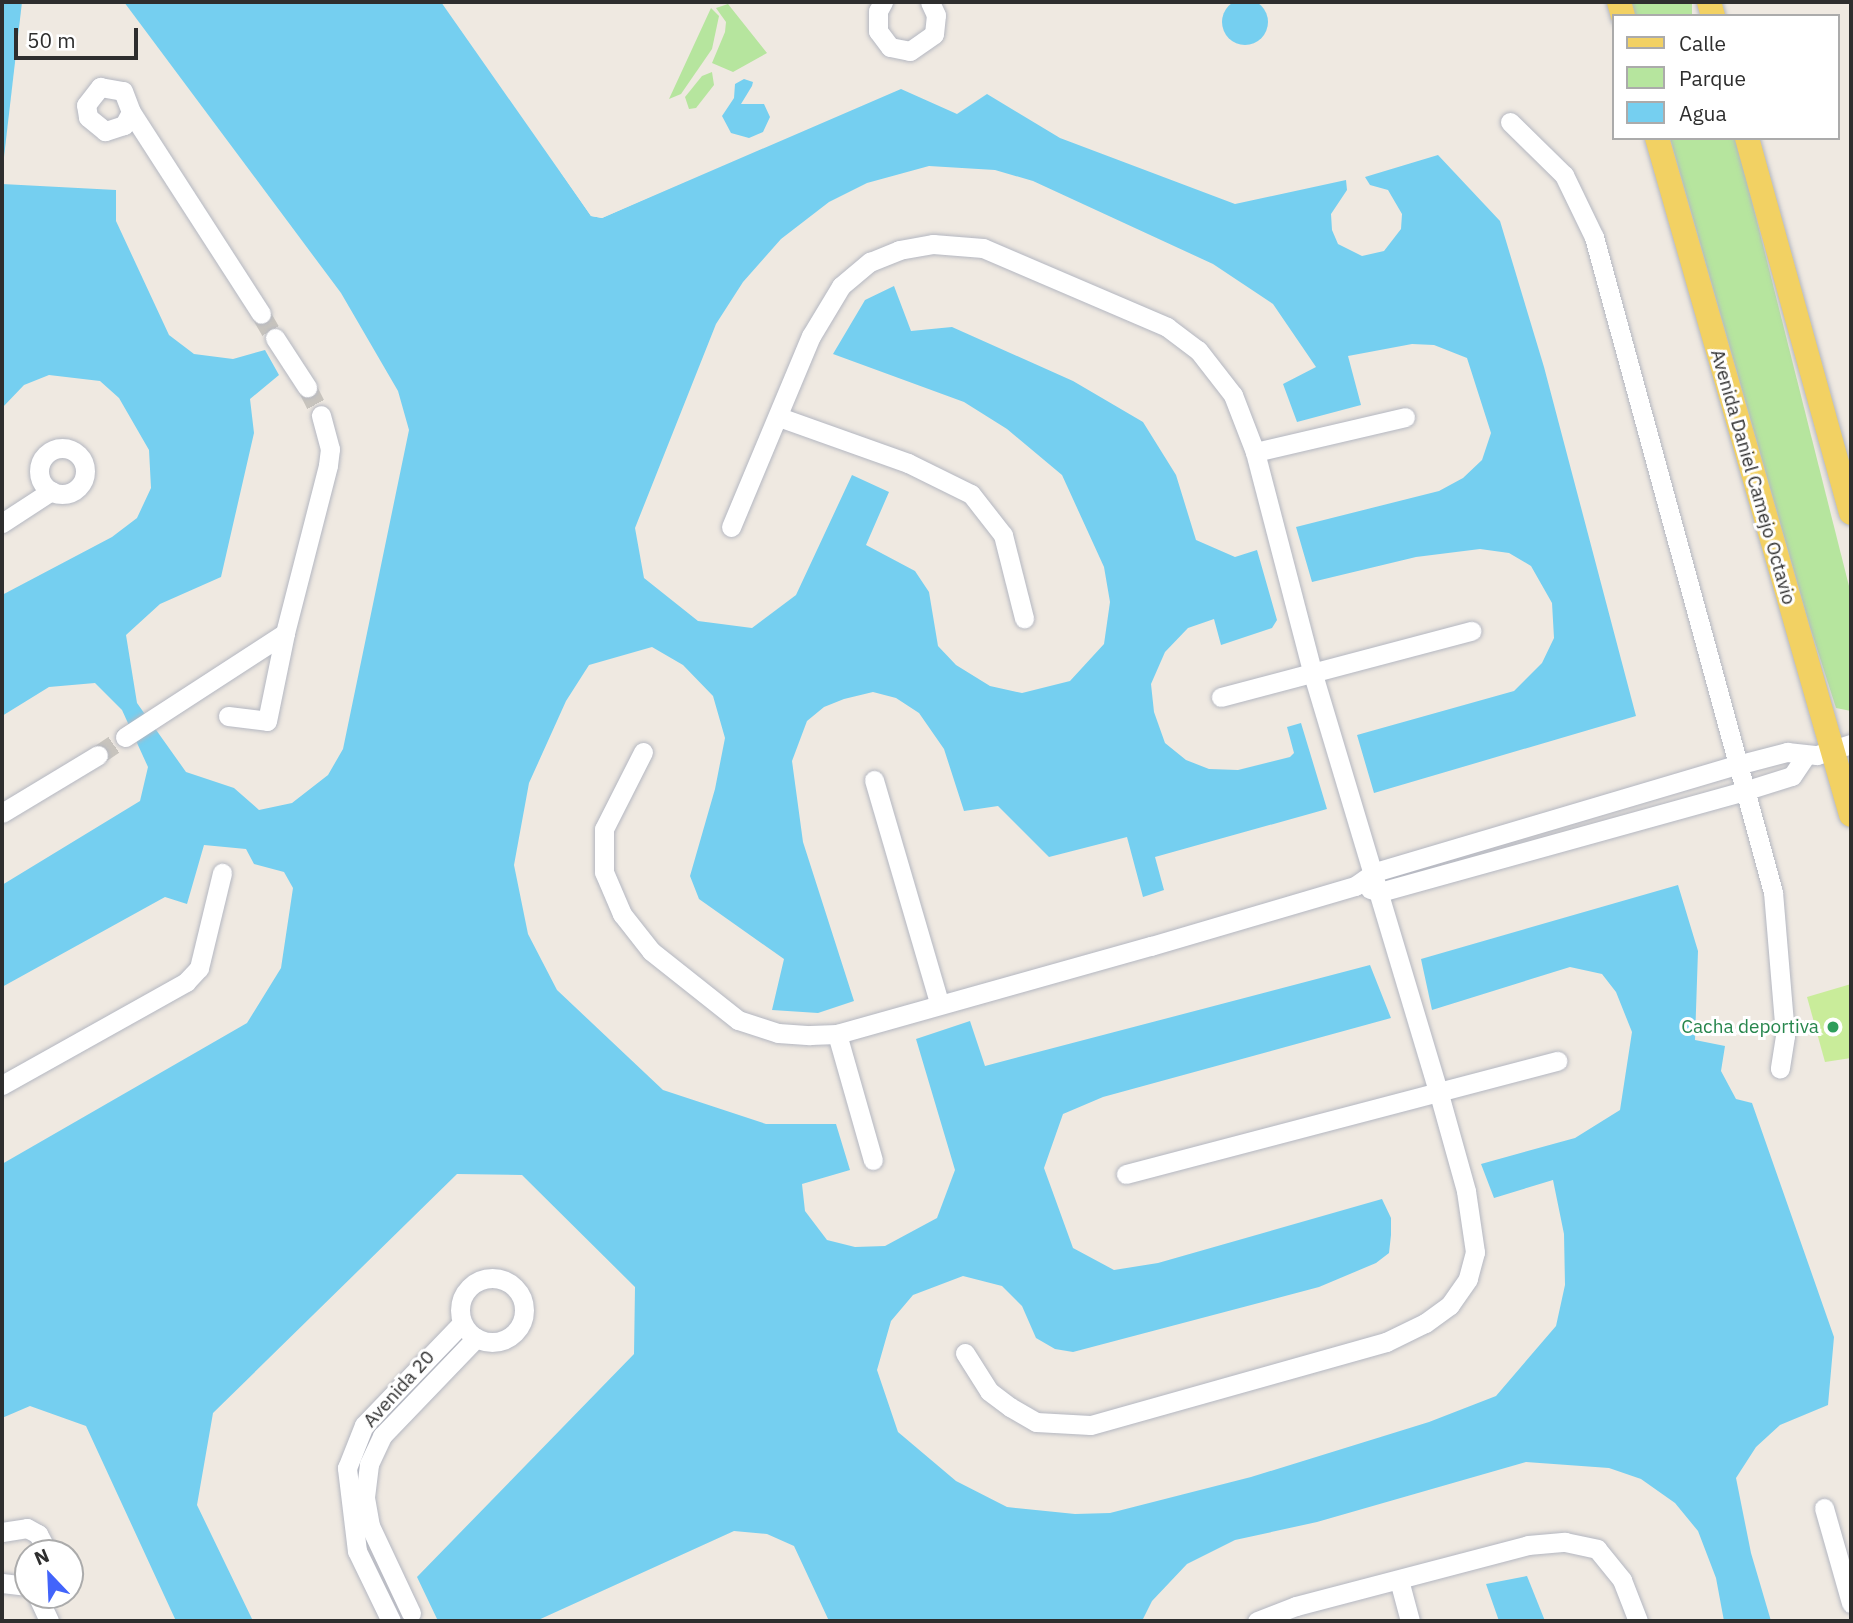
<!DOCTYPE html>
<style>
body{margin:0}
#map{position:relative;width:1853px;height:1623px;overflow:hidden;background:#efe9e1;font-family:"IBM Plex Sans",sans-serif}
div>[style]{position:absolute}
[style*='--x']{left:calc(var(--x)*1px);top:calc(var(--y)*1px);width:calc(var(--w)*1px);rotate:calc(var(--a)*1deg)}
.green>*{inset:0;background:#b6e59e;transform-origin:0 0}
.pitch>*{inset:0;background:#c9ec9a}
.water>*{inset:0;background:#75cff0}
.round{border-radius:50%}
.pier>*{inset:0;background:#efe9e1}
.minor-tunnel>*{height:19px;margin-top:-9.5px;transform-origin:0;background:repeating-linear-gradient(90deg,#c8c4bd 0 19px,transparent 0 29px)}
.roads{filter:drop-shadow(0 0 2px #b4b7c1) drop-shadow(0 0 2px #b4b7c1)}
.minor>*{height:19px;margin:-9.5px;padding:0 9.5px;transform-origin:9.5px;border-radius:9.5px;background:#fff}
.minor>.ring{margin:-9.5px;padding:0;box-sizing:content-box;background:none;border:19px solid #fff;border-radius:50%}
.major>*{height:24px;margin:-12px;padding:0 12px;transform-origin:12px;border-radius:12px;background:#f2d163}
.dots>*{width:19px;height:19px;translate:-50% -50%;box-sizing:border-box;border:4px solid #fff;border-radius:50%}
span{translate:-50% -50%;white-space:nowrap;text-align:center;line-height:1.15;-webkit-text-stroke:6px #fff;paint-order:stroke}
.street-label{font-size:19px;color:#2e2e2e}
.leisure-label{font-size:19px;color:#27864d}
.right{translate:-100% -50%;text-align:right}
.frame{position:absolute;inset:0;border:4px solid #2e2e2e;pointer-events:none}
.legend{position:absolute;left:1612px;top:14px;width:228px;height:126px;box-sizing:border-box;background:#fff;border:2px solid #ababab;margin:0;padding:9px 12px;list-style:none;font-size:21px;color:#2e2e2e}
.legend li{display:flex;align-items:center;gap:14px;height:35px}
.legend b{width:35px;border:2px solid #ababab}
.north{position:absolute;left:14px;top:1539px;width:70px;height:70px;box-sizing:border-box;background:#fff;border:2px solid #ababab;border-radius:50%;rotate:337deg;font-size:19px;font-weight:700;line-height:28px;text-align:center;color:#2e2e2e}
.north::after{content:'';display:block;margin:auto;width:24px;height:32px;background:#4264fb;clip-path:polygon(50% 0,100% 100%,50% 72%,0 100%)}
.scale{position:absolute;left:14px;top:28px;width:124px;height:32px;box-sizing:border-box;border:4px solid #2e2e2e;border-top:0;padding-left:9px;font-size:21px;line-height:24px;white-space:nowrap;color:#2e2e2e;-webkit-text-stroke:5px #fff;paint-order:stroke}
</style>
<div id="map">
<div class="green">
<i style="left:1629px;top:2px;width:63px;height:14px"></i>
<i style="clip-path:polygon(728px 4px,767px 53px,733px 72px,712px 63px,725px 32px,726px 22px,716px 8px)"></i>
<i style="clip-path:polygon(711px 8px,719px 16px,712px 49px,681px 94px,669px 99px)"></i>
<i style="clip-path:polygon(712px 72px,714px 85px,696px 108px,689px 109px,685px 97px,702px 76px)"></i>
<i style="clip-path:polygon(1670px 138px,1736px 138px,1851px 594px,1851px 711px,1836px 708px,1810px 627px)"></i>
</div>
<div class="pitch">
<i style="clip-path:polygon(1851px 984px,1851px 1058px,1825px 1062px,1807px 997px)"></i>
</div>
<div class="water">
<i class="round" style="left:1222px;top:-1px;width:46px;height:46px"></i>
<i style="clip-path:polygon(2px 2px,22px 2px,2px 174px)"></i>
<i style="clip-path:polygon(124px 2px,441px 2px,591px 216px,602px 218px,901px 89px,957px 114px,987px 94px,1060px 138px,1235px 204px,1346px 180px,1347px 190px,1331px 214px,1332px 230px,1338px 244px,1362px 256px,1384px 251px,1401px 229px,1402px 214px,1388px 190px,1370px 185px,1365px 177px,1438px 155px,1500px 221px,1544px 367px,1636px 716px,1374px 793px,1357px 735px,1514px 691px,1542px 663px,1554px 638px,1552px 603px,1531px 566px,1509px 553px,1480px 549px,1416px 557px,1312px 582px,1296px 527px,1439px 491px,1463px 478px,1482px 460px,1491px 433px,1467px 358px,1434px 345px,1412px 344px,1348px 356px,1361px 405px,1297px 422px,1283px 384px,1316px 367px,1273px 304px,1213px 264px,1033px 181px,995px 170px,929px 166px,867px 183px,829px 202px,781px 239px,743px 282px,716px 324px,635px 528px,644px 578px,698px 621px,752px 628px,796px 595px,852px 475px,889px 492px,866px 545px,915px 571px,929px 592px,938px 646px,956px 665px,990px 686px,1022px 693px,1070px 681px,1104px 644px,1110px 602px,1104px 567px,1062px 475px,1007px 429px,964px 402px,833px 354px,865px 300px,894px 286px,911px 331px,952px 327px,1073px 381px,1143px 422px,1176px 475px,1196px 540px,1235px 557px,1257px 550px,1277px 620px,1272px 628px,1221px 645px,1214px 619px,1188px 628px,1165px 652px,1151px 684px,1154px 712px,1165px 743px,1186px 760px,1209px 769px,1238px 770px,1290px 757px,1294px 753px,1287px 727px,1301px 723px,1327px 809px,1155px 857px,1164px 890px,1143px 897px,1127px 837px,1049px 857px,998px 806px,964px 811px,944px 749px,919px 713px,896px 698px,873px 692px,844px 699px,824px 707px,807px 721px,792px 761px,803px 842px,854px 1001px,818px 1013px,772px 1010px,784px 959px,699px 899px,690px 876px,715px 789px,725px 738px,713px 696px,683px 665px,652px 647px,589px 665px,566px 701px,529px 783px,514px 865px,528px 934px,557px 990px,663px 1090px,766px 1124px,836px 1124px,850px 1170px,802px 1184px,805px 1211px,827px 1240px,855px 1247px,885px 1246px,937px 1218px,955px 1170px,916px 1039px,970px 1021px,985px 1066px,1370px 965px,1391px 1018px,1103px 1097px,1063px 1114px,1044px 1168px,1073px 1248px,1114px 1270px,1158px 1263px,1382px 1199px,1391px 1218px,1391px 1235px,1389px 1253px,1376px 1263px,1319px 1287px,1073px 1352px,1055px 1349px,1036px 1338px,1022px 1306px,1002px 1286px,963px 1276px,913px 1295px,891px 1321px,877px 1370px,898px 1432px,956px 1481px,1007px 1507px,1075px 1514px,1110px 1513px,1251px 1477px,1429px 1422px,1496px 1396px,1556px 1326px,1565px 1285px,1564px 1234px,1553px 1180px,1494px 1198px,1481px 1164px,1575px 1138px,1620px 1110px,1632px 1032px,1616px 992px,1602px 974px,1570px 967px,1432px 1010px,1421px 959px,1678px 885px,1698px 951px,1695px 1040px,1725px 1046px,1721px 1071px,1736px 1099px,1752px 1103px,1834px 1337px,1828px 1405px,1780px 1425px,1756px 1447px,1736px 1478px,1751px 1553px,1771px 1621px,1724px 1621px,1716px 1578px,1698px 1531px,1675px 1503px,1641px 1479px,1609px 1468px,1526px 1462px,1317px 1522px,1235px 1540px,1187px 1564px,1152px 1601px,1142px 1621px,829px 1621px,794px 1546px,767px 1534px,734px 1531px,536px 1621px,438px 1621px,417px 1577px,634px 1354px,635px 1287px,522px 1175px,457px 1174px,213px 1413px,197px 1505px,253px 1621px,176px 1621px,86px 1426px,30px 1406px,2px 1418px,2px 1164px,247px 1023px,281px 968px,293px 888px,284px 872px,254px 864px,246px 849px,204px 845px,187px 904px,165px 897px,2px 987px,2px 885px,140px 801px,148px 767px,122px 710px,95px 683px,49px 687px,2px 716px,2px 595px,112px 537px,137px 518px,151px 488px,149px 450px,119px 398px,100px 381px,49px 375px,24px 385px,2px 408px,2px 184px,116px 190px,116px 221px,169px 335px,194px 354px,233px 359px,265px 350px,279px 375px,250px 399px,254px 433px,221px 577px,160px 604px,126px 635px,137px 703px,186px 772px,234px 788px,259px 810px,292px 803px,328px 775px,343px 749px,409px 430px,398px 391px,341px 293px)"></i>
<i style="clip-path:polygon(744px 79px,753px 82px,752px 86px,741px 104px,764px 104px,770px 117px,763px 132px,749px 138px,731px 133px,722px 116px,734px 98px,735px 84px)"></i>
<i style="clip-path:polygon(1527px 1576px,1545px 1621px,1499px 1621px,1486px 1584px)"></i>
</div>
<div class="pier">
<i style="clip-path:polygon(902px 85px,602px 218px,591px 216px,560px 171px,563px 169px,593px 213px,602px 215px)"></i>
</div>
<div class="minor-tunnel">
<i style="--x:261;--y:314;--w:28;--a:60"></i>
<i style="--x:307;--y:387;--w:31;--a:63"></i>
<i style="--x:98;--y:755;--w:32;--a:-34"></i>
</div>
<div class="roads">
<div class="minor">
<i style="--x:883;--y:2;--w:10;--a:119"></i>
<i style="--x:878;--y:11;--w:20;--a:90"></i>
<i style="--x:878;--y:31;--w:20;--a:53"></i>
<i style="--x:890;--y:47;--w:20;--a:11"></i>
<i style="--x:910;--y:51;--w:29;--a:-35"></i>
<i style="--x:934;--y:34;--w:19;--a:-84"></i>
<i style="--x:936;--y:15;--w:14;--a:-115"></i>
<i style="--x:131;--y:112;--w:15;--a:118"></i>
<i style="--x:124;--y:125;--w:20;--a:162"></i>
<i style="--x:105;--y:131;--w:22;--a:-141"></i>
<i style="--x:88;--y:117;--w:12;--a:-99"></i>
<i style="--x:86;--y:105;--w:23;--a:-52"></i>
<i style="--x:100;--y:87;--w:23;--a:10"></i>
<i style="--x:123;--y:91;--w:22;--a:69"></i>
<i style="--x:131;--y:112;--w:240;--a:57.2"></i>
<i style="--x:1510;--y:122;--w:76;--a:44.5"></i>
<i style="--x:1564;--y:175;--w:69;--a:64.2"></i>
<i style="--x:1594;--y:237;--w:679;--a:74.72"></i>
<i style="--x:1773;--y:892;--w:144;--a:85.2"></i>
<i style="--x:1785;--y:1036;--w:33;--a:99"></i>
<i style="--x:275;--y:338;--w:59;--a:56.9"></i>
<i style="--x:779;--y:417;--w:137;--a:19.6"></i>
<i style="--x:908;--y:463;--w:70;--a:26.2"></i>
<i style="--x:971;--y:494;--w:52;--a:52"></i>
<i style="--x:1003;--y:535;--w:86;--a:75.8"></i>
<i class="ring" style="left:39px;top:448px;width:27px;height:27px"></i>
<i style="--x:1255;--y:452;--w:154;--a:-13.1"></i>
<i style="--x:2;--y:523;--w:59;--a:-33.1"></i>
<i style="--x:731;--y:527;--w:207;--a:-67.3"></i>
<i style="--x:811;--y:336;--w:58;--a:-59"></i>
<i style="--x:841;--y:286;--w:38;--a:-40"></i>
<i style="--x:870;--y:262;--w:31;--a:-22"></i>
<i style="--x:899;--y:250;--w:35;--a:-10"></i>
<i style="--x:933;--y:244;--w:50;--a:4.6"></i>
<i style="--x:983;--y:248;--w:200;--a:23.2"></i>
<i style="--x:1167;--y:327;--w:39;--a:37"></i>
<i style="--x:1198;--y:350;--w:57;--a:52.1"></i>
<i style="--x:1233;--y:395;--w:61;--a:68.9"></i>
<i style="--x:1255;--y:452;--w:226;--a:75.4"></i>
<i style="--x:1312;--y:671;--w:442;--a:73.3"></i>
<i style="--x:1439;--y:1094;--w:101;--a:74.4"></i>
<i style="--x:1466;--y:1191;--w:62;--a:81.6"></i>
<i style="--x:1475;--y:1252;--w:28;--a:105"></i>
<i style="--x:1468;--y:1279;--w:32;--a:125"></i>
<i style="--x:1450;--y:1305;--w:31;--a:144"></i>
<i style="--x:1425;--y:1323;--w:43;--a:154"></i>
<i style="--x:1386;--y:1342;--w:307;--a:164.3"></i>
<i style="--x:1090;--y:1425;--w:54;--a:-176.8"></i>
<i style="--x:1036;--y:1422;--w:30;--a:-150"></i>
<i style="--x:1010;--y:1407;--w:26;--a:-143"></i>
<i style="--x:989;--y:1391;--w:45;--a:-122.3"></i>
<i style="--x:1221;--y:697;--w:259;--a:-14.8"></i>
<i style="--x:228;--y:716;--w:39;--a:7"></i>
<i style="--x:267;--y:721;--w:90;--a:-78.4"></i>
<i style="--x:125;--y:737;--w:191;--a:-33"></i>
<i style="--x:285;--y:633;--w:173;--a:-75.6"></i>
<i style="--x:328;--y:465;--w:16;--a:-83"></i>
<i style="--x:330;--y:449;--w:35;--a:-105"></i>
<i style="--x:643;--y:752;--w:86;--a:116.9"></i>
<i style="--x:604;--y:829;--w:43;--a:90"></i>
<i style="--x:604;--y:872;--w:46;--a:66.8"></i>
<i style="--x:622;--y:914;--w:47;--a:51.9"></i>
<i style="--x:651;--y:951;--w:111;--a:38.4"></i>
<i style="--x:738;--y:1020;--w:42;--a:18"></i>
<i style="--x:778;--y:1033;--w:32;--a:4"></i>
<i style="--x:810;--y:1035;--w:27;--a:-2"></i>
<i style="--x:837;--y:1034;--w:326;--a:-15.7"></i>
<i style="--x:1151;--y:946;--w:213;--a:-16.4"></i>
<i style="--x:1355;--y:886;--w:24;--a:-35"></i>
<i style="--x:1375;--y:872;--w:377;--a:-16.5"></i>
<i style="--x:1737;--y:765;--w:52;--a:-14.6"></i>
<i style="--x:1787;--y:752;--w:30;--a:6"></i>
<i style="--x:1817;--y:755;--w:36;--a:-18"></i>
<i style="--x:874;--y:780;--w:231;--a:73.7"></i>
<i style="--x:2;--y:813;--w:112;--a:-31.1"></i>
<i style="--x:1370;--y:889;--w:10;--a:17"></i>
<i style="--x:1380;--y:892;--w:378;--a:-15.5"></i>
<i style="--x:1744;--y:791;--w:50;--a:-17.4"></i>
<i style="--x:1792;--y:776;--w:22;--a:-56"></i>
<i style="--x:837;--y:1034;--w:131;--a:74.1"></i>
<i style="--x:2;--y:1085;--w:211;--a:-29.2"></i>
<i style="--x:186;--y:982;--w:19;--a:-47"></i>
<i style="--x:199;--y:968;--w:98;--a:-76.4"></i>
<i style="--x:1126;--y:1174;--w:446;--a:-14.7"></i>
<i class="ring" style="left:460px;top:1278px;width:45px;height:45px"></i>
<i style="--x:1824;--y:1508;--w:99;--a:74.1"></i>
<i style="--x:2;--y:1532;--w:25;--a:-9"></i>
<i style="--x:27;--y:1528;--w:13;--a:29"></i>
<i style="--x:38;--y:1534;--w:21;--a:62"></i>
<i style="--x:1399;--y:1580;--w:42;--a:75"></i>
<i style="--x:2;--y:1583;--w:26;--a:7"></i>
<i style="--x:37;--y:1595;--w:29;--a:65"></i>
<i style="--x:411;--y:1613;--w:96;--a:-115.2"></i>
<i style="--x:370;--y:1526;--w:29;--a:-100"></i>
<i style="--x:365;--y:1497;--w:33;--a:-83"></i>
<i style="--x:369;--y:1464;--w:31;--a:-65"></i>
<i style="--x:382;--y:1436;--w:136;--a:-46.2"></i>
<i style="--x:391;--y:1621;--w:78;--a:-115.9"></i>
<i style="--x:357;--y:1551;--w:84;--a:-96.9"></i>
<i style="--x:347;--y:1468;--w:46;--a:-68.4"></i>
<i style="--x:364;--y:1425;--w:141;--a:-46.1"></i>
<i style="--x:1257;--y:1621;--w:42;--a:-21"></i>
<i style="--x:1296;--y:1606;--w:240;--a:-14.7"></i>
<i style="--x:1528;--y:1545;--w:37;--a:-5"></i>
<i style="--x:1565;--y:1542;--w:33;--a:12"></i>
<i style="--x:1597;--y:1549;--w:40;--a:51"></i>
<i style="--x:1622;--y:1580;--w:44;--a:68.7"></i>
</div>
<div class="major">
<i style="--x:1619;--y:2;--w:15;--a:74"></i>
<i style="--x:1709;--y:2;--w:15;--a:74"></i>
<i style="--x:1657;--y:138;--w:704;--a:74.01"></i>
<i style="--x:1747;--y:138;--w:389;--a:74.5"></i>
</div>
</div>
<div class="dots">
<i style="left:1833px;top:1027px;background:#2e9e5b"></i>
</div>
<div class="street-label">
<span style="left:1753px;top:477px;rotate:74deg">Avenida Daniel Camejo Octavio</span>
<span style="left:399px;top:1389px;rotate:-48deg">Avenida 20</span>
</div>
<div class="leisure-label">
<span class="right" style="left:1819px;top:1027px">Cacha deportiva</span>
</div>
<div class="frame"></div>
<ul class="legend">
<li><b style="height:9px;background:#f2d163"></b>Calle</li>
<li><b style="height:19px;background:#b6e59e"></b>Parque</li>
<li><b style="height:19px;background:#75cff0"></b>Agua</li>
</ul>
<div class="north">N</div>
<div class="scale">50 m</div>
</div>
